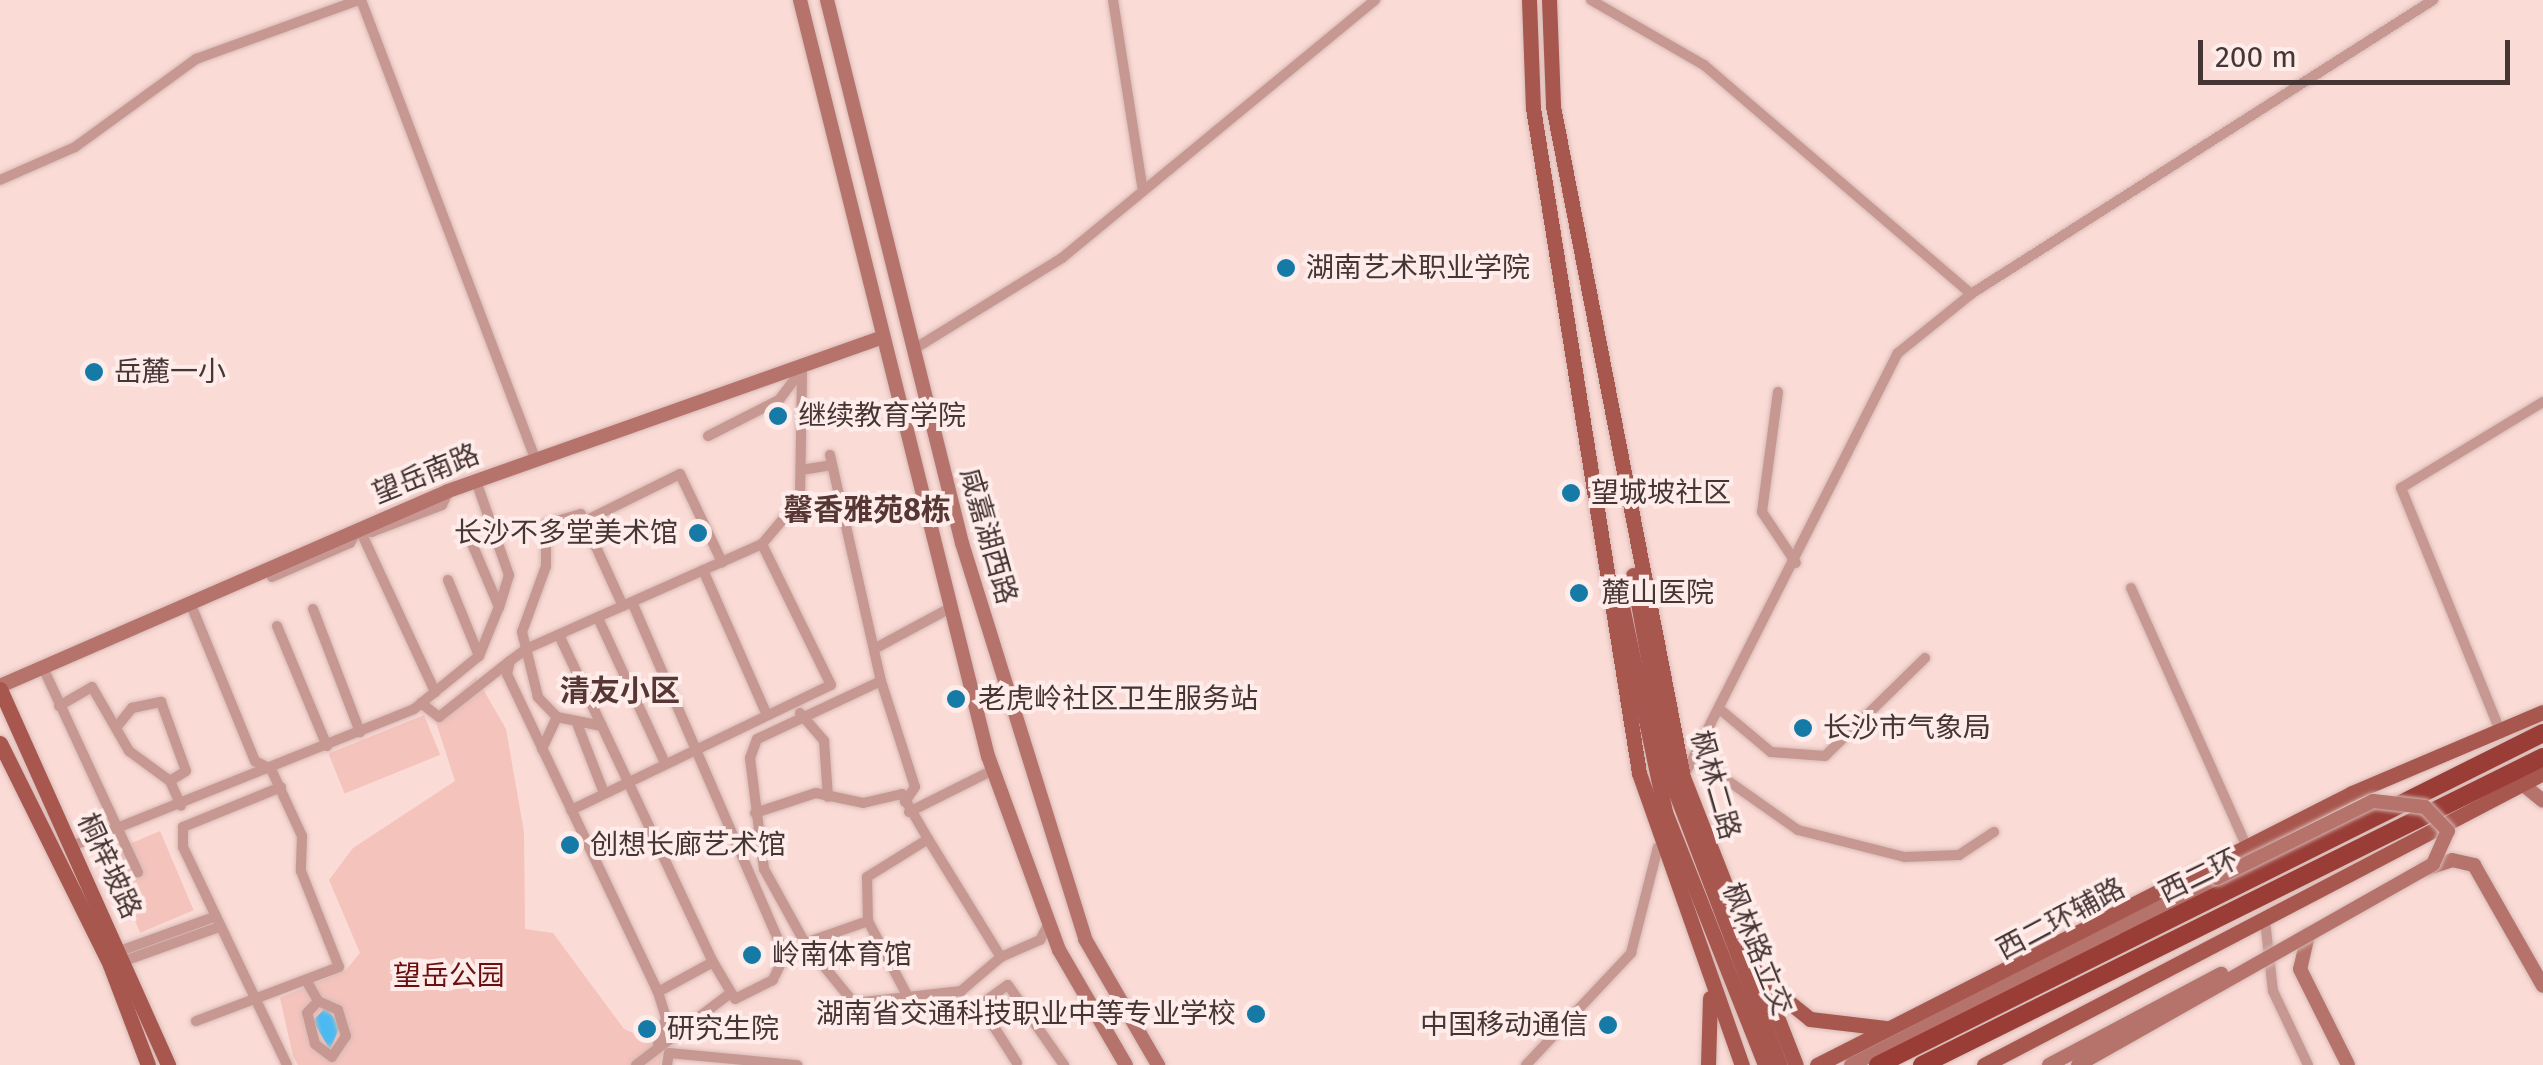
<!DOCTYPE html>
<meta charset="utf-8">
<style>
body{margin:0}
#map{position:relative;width:2543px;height:1065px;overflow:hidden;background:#fbdbd6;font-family:"Fira Sans","Noto Sans SC",sans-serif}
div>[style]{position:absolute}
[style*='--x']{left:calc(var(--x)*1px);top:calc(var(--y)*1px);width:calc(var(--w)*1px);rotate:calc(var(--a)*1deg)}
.green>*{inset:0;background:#f4c3bc;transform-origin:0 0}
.water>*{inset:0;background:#4bbaf1}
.roads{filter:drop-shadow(0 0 2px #d7bab5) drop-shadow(0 0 2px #d7bab5)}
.street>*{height:10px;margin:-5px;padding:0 5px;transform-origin:5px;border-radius:5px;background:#c79892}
.secondary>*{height:14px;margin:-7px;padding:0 7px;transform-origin:7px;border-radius:7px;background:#b6736b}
.primary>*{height:15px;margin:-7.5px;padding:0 7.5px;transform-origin:7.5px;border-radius:7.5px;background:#a8574f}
.highway>*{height:18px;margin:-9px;padding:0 9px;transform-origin:9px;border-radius:9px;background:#9a3d36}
.bridges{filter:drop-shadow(0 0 2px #d7bab5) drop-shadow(0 0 2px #d7bab5)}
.secondary-bridge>*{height:14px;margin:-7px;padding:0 7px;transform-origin:7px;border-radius:7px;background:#b6736b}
.dots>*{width:28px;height:28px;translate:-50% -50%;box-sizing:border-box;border:5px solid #fdecea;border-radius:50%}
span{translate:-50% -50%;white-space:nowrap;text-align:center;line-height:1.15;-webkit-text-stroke:8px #fdecea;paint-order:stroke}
.poi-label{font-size:28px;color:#453533}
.left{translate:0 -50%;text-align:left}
.right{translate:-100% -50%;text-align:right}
.street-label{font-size:28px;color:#453533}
.park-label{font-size:28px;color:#6c100f}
.neighbourhood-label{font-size:30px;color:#563733;font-weight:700}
.scale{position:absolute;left:2198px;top:40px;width:312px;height:45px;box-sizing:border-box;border:5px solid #453533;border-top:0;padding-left:12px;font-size:30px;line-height:35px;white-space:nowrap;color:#453533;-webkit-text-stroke:8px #fdecea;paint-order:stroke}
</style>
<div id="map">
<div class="green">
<i style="clip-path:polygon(476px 677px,506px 729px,524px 832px,525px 929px,553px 933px,624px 1029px,663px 1046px,660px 1065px,298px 1065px,293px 1056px,280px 998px,346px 970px,360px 953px,329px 880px,353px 848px,455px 781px,434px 716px)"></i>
<i style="left:424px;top:715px;width:43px;height:103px;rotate:68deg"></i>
<i style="left:160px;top:831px;width:86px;height:58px;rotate:67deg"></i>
</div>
<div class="water">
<i style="clip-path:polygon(326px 1007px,340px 1026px,330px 1050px,313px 1021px)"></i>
</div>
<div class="roads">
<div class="street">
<i style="--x:361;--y:0;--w:491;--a:69.2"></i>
<i style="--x:1113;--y:0;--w:193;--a:81.1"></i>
<i style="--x:1591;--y:0;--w:130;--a:29.9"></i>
<i style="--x:1704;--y:65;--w:352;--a:40.6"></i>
<i style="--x:0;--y:180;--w:82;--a:-23.7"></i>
<i style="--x:75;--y:147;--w:150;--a:-36"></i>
<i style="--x:196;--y:59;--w:173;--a:-19.9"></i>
<i style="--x:914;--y:349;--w:174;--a:-31.6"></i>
<i style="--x:1062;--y:258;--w:406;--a:-39.5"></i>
<i style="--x:1778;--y:392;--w:121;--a:97.6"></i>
<i style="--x:1762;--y:512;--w:61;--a:56.3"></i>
<i style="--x:708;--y:436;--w:80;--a:-26.9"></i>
<i style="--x:779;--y:400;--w:34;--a:-53"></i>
<i style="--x:830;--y:455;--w:232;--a:77.3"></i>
<i style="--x:881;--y:681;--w:137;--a:154.9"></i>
<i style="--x:757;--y:739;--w:20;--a:110"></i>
<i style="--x:750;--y:758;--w:112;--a:82.8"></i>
<i style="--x:764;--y:869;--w:85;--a:61"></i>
<i style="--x:805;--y:943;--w:77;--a:50.8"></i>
<i style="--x:854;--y:1003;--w:108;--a:-6.4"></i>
<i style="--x:961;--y:991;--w:52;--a:-40.4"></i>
<i style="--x:1001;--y:957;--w:43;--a:-23.6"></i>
<i style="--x:1040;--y:940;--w:19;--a:-62"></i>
<i style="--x:801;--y:470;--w:31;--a:-9"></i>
<i style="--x:476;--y:481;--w:100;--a:70.7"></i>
<i style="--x:509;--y:575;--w:34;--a:107"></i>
<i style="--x:585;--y:521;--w:106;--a:-26.3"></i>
<i style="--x:680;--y:474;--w:98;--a:64.5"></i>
<i style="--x:359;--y:528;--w:181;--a:65.1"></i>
<i style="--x:360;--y:528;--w:12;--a:20"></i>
<i style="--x:371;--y:532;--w:76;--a:-20.8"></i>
<i style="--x:442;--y:505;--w:14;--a:-65"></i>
<i style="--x:703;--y:570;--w:158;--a:66.2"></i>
<i style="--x:272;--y:577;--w:85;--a:-23.6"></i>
<i style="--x:350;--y:543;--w:16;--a:-60"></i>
<i style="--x:448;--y:580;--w:82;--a:67.8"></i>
<i style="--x:2131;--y:588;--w:284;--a:65.9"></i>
<i style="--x:632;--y:602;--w:385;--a:66.6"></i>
<i style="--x:785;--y:955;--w:28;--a:116"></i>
<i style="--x:773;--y:980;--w:42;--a:153.4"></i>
<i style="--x:735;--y:999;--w:43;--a:-120.7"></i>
<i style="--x:191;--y:605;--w:169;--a:67.7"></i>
<i style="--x:255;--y:761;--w:18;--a:27"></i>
<i style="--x:271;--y:769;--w:74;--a:65.2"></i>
<i style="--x:302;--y:836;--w:35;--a:92"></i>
<i style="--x:301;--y:871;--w:103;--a:68.4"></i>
<i style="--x:339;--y:967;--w:153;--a:159.3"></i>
<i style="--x:313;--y:609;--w:132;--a:69.1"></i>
<i style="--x:598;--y:618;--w:160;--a:65.2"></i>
<i style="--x:277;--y:626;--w:130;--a:67.4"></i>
<i style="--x:559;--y:635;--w:361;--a:64.8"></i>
<i style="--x:713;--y:962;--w:63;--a:151.4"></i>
<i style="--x:658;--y:992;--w:352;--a:-115.4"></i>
<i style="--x:507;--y:674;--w:13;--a:-77"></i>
<i style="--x:510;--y:661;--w:20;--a:-37"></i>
<i style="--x:526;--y:649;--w:258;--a:-24"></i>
<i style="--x:762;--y:544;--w:59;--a:-49.8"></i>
<i style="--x:800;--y:499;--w:132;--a:-89.1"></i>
<i style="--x:874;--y:649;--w:86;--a:-28.3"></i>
<i style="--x:45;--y:672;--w:221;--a:65.1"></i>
<i style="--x:881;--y:681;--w:111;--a:72.2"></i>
<i style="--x:915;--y:787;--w:18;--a:124"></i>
<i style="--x:421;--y:703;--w:23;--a:38"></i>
<i style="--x:439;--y:717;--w:90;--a:-38.3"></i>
<i style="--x:59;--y:706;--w:38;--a:-30"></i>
<i style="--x:92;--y:687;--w:74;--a:60"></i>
<i style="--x:129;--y:751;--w:51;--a:36.2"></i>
<i style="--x:170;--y:781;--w:27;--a:66"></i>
<i style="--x:1722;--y:711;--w:64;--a:39.9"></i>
<i style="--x:1771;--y:752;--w:54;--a:4.2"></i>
<i style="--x:1825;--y:756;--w:140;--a:-44.4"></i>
<i style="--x:800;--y:713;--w:37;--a:49"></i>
<i style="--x:824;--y:741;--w:56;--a:85.9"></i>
<i style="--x:119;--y:724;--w:21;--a:-51"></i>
<i style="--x:132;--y:708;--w:30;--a:-12"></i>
<i style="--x:161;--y:702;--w:73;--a:70.1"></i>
<i style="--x:186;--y:771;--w:19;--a:148"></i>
<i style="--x:578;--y:726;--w:72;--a:68.8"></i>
<i style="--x:602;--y:726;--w:46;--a:-168.7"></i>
<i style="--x:557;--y:717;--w:28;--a:-134"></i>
<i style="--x:538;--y:697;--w:67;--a:-103.8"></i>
<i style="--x:522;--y:632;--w:70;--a:-70"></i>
<i style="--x:546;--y:566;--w:42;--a:-90"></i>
<i style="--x:546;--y:524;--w:36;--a:-16"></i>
<i style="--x:581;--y:514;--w:101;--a:65.5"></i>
<i style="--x:2501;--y:733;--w:265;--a:-112.2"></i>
<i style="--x:2401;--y:488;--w:166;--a:-31.2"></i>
<i style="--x:542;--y:749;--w:35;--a:-65"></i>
<i style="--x:1694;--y:757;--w:127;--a:35.1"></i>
<i style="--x:1798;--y:830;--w:110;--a:14.2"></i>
<i style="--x:1905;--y:857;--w:54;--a:-2.1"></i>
<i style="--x:1959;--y:855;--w:42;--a:-33.3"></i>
<i style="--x:1684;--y:776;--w:474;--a:-63.2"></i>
<i style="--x:1898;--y:353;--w:94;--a:-38.9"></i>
<i style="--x:1971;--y:294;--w:548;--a:-32.47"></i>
<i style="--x:281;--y:787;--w:106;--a:157.8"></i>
<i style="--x:183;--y:827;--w:20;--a:90"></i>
<i style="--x:183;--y:847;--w:242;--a:64.5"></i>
<i style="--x:571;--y:810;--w:288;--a:-25.7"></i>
<i style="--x:831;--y:685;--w:157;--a:-116.1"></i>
<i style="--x:909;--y:812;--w:94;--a:-26.6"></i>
<i style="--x:755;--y:813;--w:64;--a:-18.2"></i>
<i style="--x:816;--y:793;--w:48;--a:12"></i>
<i style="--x:863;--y:803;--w:40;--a:-13"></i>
<i style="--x:902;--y:794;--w:52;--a:60"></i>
<i style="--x:72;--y:846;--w:368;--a:-21.8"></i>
<i style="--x:414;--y:709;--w:84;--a:-39.2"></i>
<i style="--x:479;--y:656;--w:53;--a:-67.8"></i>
<i style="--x:499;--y:607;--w:82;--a:-113.1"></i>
<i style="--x:2265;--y:920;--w:71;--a:83.6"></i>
<i style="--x:2273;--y:991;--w:82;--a:64.7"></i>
<i style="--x:868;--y:921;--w:44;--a:-91.3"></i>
<i style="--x:867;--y:877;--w:72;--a:-31.9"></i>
<i style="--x:928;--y:839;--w:139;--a:58.3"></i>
<i style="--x:805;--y:943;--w:67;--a:-19.2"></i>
<i style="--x:868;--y:921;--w:84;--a:62.2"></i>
<i style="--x:120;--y:951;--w:100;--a:-19.9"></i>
<i style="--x:124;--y:961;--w:101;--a:-19.7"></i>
<i style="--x:306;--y:980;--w:24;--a:60"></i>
<i style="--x:318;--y:1001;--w:22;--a:24"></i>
<i style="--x:338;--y:1010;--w:27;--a:73"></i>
<i style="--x:346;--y:1036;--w:25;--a:124"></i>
<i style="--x:332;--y:1057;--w:21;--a:-143"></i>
<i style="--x:315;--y:1044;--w:32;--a:-104"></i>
<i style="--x:307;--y:1013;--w:16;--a:-47"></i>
<i style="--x:658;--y:1044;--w:27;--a:-73"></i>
<i style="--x:666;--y:1018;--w:27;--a:-107"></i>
<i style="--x:1017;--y:1063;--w:69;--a:-122.5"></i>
<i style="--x:980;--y:1005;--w:34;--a:-36"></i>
<i style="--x:1008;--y:985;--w:98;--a:55"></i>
<i style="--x:636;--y:1065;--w:116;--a:-37.3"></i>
<i style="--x:667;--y:1065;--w:12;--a:-81"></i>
<i style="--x:669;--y:1053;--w:129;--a:5.4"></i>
<i style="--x:1526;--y:1065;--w:154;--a:-46.8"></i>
<i style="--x:1631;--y:953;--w:109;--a:-75.7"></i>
</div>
<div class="secondary">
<i style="--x:800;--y:0;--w:779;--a:76.04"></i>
<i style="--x:988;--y:756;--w:207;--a:69.9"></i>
<i style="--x:1059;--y:950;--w:133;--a:59.8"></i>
<i style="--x:827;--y:0;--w:560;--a:76.04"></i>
<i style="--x:962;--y:543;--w:415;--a:72.7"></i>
<i style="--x:1085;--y:939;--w:146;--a:59.9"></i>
<i style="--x:0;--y:686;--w:489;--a:-23.5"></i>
<i style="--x:448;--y:491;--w:461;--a:-19.5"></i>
<i style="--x:2521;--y:783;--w:28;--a:39"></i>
<i style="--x:2425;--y:869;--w:28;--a:-18"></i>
<i style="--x:2452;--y:860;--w:23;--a:13"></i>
<i style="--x:2474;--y:865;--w:139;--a:60.3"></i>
<i style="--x:2308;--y:935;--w:35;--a:103"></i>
<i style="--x:2300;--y:969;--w:107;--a:63.4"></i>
<i style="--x:1851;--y:1065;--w:411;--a:-27.1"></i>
</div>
<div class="primary">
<i style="--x:1529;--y:0;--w:108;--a:87.9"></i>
<i style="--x:1533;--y:108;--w:673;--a:80.94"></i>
<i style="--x:1639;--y:773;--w:310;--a:70.6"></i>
<i style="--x:1549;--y:0;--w:106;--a:87.8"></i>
<i style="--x:1553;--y:106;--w:683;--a:79.04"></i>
<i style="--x:1683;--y:777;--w:309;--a:68.6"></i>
<i style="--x:1633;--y:575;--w:203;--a:79.8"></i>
<i style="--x:1669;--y:775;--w:311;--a:69.1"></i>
<i style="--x:1622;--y:606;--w:210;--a:78.2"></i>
<i style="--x:1665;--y:812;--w:272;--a:68.4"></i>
<i style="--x:0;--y:689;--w:412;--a:65.9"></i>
<i style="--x:0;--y:743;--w:248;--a:63.6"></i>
<i style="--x:110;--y:965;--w:107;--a:69.2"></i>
<i style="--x:1759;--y:978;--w:65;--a:38.8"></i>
<i style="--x:1810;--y:1019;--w:76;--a:6.8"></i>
<i style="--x:1708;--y:1065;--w:67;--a:-88.3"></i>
<i style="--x:1817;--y:1065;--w:600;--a:-26.95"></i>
<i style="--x:2352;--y:793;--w:207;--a:-23"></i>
<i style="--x:1984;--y:1065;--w:631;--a:-27.58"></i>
</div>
<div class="highway">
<i style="--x:1878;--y:1065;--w:743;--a:-26.53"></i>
<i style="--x:1922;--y:1065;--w:693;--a:-26.38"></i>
</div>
</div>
<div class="bridges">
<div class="secondary-bridge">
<i style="--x:2049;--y:1065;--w:195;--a:-27.9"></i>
<i style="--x:2078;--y:1065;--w:408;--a:-29.5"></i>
<i style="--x:2433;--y:864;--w:36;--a:-66"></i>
<i style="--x:2448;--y:831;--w:33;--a:-134"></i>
<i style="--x:2425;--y:807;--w:52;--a:-173.4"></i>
<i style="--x:2373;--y:801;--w:174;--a:153.7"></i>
</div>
</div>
<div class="dots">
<i style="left:1286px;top:268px;background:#157aa6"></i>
<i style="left:94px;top:372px;background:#157aa6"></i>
<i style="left:778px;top:416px;background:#157aa6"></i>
<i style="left:1571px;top:493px;background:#157aa6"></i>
<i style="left:698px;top:533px;background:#157aa6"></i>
<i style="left:1579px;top:593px;background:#157aa6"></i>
<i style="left:956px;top:699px;background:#157aa6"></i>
<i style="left:1803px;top:728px;background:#157aa6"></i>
<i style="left:570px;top:845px;background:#157aa6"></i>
<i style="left:752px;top:955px;background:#157aa6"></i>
<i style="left:1256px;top:1014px;background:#157aa6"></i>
<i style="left:1608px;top:1025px;background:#157aa6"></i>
<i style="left:647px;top:1029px;background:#157aa6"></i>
</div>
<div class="poi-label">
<span class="left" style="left:1306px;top:268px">湖南艺术职业学院</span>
<span class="left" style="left:114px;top:372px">岳麓一小</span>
<span class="left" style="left:798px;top:416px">继续教育学院</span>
<span class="left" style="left:1591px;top:493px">望城坡社区</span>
<span class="right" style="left:678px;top:533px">长沙不多堂美术馆</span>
<span class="left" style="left:1602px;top:593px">麓山医院</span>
<span class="left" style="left:978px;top:699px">老虎岭社区卫生服务站</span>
<span class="left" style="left:1823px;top:728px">长沙市气象局</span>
<span class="left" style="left:590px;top:845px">创想长廊艺术馆</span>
<span class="left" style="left:772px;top:955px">岭南体育馆</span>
<span class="right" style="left:1236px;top:1014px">湖南省交通科技职业中等专业学校</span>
<span class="right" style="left:1588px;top:1025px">中国移动通信</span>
<span class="left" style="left:667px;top:1029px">研究生院</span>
</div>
<div class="street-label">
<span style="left:426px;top:474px;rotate:-22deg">望岳南路</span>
<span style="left:988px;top:536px;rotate:74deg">咸嘉湖西路</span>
<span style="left:1715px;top:785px;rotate:74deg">枫林二路</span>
<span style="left:109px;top:866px;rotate:65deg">桐梓坡路</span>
<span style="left:2199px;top:876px;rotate:-26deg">西二环</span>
<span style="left:2061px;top:919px;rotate:-28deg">西二环辅路</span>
<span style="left:1757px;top:949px;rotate:68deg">枫林路立交</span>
</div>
<div class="park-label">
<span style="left:449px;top:976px">望岳公园</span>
</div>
<div class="neighbourhood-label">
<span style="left:867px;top:510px">馨香雅苑8栋</span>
<span style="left:620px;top:691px">清友小区</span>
</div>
<div class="scale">200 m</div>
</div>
